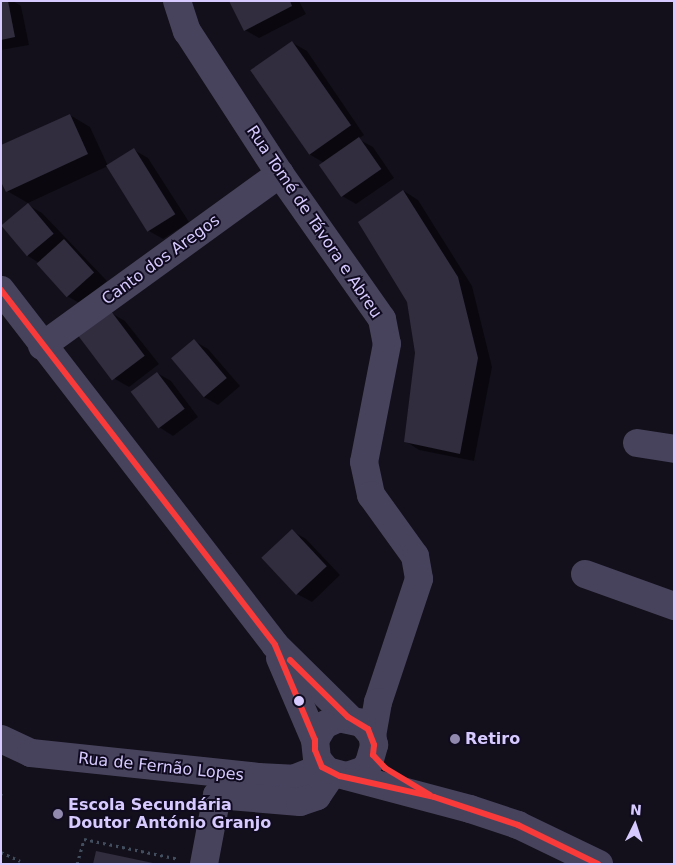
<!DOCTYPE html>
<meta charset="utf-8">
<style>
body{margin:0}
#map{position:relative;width:675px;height:865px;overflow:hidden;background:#13101b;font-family:"DejaVu Sans",sans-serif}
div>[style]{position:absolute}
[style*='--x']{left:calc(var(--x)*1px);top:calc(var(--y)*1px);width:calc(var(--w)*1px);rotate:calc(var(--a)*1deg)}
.shadow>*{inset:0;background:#0007}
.building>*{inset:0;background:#312c3e;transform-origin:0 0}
.path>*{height:3px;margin-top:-1.5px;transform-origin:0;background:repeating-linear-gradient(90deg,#424e5e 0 2.5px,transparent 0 6.5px)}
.minor>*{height:28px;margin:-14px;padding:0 14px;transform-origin:14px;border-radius:14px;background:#48435d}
.bus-1>*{height:6px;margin:-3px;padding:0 3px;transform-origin:3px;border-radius:3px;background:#f83a3a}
.dots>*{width:14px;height:14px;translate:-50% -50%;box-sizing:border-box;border:2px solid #110b20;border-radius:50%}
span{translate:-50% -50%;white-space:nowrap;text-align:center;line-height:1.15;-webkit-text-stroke:4px #110b20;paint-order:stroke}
.street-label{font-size:16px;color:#d6caff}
.poi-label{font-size:16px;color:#d6caff;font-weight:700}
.left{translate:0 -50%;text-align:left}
.frame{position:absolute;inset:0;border:2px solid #d6caff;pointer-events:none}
.north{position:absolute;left:610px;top:800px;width:50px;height:50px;-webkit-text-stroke:4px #110b20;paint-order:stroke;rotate:4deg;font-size:14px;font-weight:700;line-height:20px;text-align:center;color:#d6caff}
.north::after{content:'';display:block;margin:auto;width:18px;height:22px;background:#d6caff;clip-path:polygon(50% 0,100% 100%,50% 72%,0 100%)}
</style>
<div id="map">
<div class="shadow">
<i style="clip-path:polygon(1px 1px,13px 1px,21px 6px,29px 45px,1px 50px)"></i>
<i style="clip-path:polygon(230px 1px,299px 1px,306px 14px,259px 38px,245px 30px)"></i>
<i style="clip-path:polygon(293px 43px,307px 51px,364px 135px,358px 139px,373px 147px,394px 178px,356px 204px,342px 196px,320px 165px,324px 163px,309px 154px)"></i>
<i style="clip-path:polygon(70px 115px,90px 127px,108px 166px,134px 150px,148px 158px,189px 222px,163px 239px,149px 231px,108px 166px,28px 203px,7px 191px)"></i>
<i style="clip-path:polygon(404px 191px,418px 200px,472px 286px,492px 367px,474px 461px,419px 450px,405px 441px,417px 353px,408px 301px)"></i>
<i style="clip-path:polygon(28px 205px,42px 213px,107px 281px,81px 304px,67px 296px,39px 263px,28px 256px)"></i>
<i style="clip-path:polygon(111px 313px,125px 321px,159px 364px,129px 387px,115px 379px)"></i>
<i style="clip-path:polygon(194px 341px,208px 349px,240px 386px,218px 405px,204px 397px)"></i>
<i style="clip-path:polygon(157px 373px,171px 381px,198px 417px,173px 436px,159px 427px,132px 392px)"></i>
<i style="clip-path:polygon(292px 531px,306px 539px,340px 575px,312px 602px,297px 594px)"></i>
</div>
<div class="building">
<i style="clip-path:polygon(1px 1px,8px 1px,15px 37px,1px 40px)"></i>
<i style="clip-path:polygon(229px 1px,290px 1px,292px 6px,244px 31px)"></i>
<i style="left:292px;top:41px;width:103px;height:51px;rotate:55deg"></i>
<i style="clip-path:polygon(70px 114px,88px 154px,6px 192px,1px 182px,1px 145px)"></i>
<i style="left:359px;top:137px;width:39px;height:49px;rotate:55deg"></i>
<i style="left:134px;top:148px;width:78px;height:33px;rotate:58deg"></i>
<i style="clip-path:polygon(403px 190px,458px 277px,478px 358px,460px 454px,404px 442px,415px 353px,407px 302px,358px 222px)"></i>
<i style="left:28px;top:203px;width:40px;height:35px;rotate:50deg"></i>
<i style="left:64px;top:239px;width:45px;height:37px;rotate:48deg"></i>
<i style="left:111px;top:311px;width:56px;height:41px;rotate:53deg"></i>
<i style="left:194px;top:339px;width:51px;height:30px;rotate:50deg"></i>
<i style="left:157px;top:372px;width:46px;height:33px;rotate:53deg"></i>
<i style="left:292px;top:529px;width:51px;height:42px;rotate:47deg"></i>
<i style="clip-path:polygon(96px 851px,153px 863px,153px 864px,93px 864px)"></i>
</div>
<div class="path">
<i style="--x:1;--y:793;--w:2;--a:90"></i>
<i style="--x:1;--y:852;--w:21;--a:25"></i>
<i style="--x:77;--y:864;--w:26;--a:-74"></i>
<i style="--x:84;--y:839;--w:97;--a:11.9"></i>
</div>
<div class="minor">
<i style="--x:177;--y:1;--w:32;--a:72"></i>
<i style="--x:187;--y:31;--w:171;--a:57"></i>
<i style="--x:280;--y:174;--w:177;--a:54.9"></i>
<i style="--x:382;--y:319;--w:25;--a:79"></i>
<i style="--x:387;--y:344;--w:120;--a:101"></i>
<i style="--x:364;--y:462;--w:34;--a:78"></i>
<i style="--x:371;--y:495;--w:75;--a:54.2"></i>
<i style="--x:415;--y:556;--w:23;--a:80"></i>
<i style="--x:419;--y:579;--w:130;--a:108.4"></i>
<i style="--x:378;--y:702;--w:34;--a:100"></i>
<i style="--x:1;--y:290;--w:448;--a:52.3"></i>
<i style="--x:275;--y:645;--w:103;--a:44.6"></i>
<i style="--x:42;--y:346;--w:294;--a:-35.9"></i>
<i style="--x:637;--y:443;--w:37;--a:9"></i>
<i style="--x:585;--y:574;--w:95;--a:19.8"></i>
<i style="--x:280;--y:658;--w:89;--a:66.9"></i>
<i style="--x:1;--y:739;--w:33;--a:25"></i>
<i style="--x:31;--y:753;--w:228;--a:6"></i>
<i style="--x:258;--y:777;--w:35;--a:3"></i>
<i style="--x:293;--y:779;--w:31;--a:-22"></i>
<i style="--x:347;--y:776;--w:18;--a:-19"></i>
<i style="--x:364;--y:770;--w:9;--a:-54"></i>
<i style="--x:369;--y:763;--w:19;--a:-74"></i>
<i style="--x:374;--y:745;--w:10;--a:-101"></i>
<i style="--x:372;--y:735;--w:16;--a:-130"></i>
<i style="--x:362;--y:723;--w:24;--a:-168"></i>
<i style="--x:339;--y:718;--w:17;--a:155"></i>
<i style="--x:324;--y:725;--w:17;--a:121"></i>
<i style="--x:315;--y:740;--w:19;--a:84"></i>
<i style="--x:317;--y:759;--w:16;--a:50"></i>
<i style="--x:327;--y:771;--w:148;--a:14.9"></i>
<i style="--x:470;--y:809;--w:51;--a:18.4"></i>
<i style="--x:518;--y:825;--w:90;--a:25.7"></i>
<i style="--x:204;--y:864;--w:70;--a:-79.3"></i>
<i style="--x:217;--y:795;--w:83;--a:4.8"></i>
<i style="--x:300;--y:802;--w:18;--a:-19"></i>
<i style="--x:317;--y:796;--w:27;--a:-56"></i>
</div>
<div class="bus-1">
<i style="--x:1;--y:290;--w:448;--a:52.3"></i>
<i style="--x:275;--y:645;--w:103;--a:67.2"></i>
<i style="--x:315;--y:740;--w:10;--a:90"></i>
<i style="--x:315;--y:750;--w:18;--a:68"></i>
<i style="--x:322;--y:767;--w:20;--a:27"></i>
<i style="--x:340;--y:776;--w:96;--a:12.6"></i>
<i style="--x:434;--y:797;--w:89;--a:18.4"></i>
<i style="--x:518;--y:825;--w:89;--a:26"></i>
<i style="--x:290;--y:660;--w:81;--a:44.5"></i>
<i style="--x:348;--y:717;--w:23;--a:31"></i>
<i style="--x:368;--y:729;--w:17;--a:69"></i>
<i style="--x:374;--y:745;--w:10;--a:96"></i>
<i style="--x:373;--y:755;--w:18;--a:47"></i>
<i style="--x:385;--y:768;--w:52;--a:31"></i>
</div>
<div class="dots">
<i style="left:299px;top:701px;background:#d6caff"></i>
<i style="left:455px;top:739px;background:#9289af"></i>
<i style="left:58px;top:814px;background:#9289af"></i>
</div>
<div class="street-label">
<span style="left:314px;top:222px;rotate:56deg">Rua Tomé de Távora e Abreu</span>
<span style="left:161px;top:260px;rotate:-36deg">Canto dos Aregos</span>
<span style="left:161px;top:767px;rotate:6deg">Rua de Fernão Lopes</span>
</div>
<div class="poi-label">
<span class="left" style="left:465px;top:739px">Retiro</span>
<span class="left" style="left:68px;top:814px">Escola Secundária<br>Doutor António Granjo</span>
</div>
<div class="frame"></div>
<div class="north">N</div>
</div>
